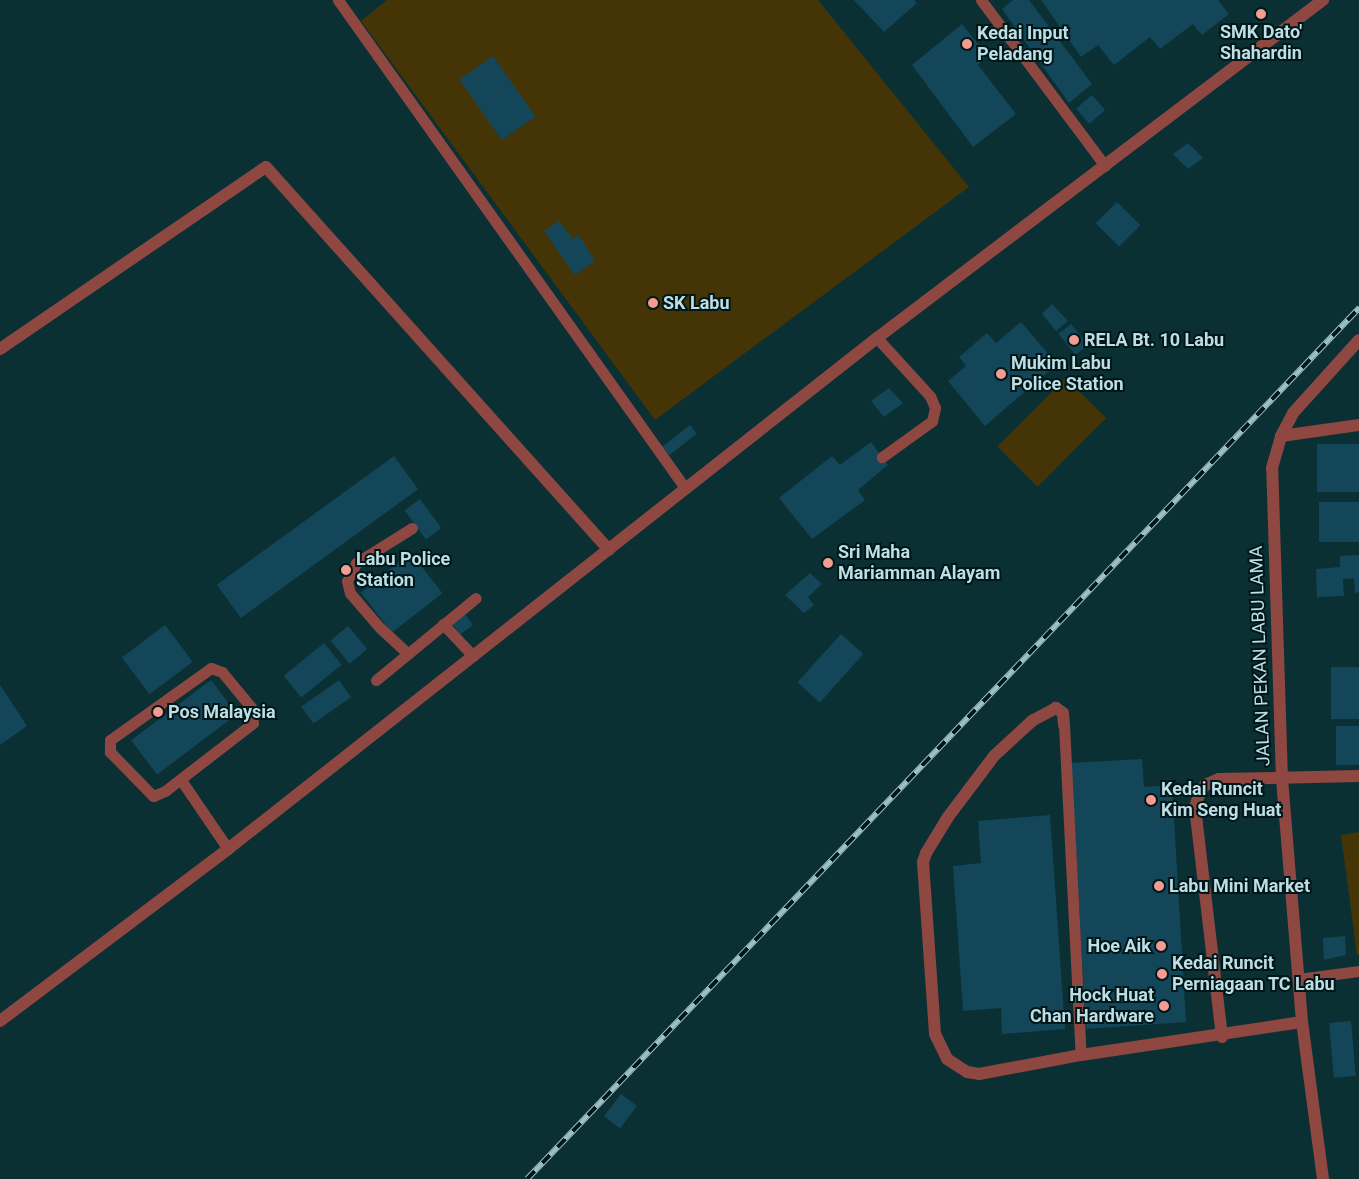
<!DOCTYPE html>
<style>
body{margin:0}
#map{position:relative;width:1359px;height:1179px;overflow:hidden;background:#0a3034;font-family:Roboto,sans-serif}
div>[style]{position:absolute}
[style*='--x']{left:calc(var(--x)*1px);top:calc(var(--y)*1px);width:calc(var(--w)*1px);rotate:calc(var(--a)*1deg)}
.green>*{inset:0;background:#453405;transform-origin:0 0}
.building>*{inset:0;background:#134659;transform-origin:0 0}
.lane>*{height:11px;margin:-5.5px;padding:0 5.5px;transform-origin:5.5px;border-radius:5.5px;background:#8e4841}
.street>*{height:12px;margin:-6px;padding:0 6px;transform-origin:6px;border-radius:6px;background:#8e4841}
.rail>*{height:5.5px;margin-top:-2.75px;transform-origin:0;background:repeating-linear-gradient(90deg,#00171a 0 11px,#9ec0c4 0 22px);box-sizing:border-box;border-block:1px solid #9ec0c4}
.dots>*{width:14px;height:14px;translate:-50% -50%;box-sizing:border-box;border:2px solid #00171a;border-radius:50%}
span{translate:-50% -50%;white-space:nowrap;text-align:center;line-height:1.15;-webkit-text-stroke:4px #00171a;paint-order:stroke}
.poi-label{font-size:18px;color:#bedee3;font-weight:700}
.left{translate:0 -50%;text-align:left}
.right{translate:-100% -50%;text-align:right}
.street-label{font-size:18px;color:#bedee3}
</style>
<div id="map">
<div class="green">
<i style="clip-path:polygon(387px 0,818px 0,969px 187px,655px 420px,361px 21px)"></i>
<i style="left:1066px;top:378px;width:57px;height:97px;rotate:45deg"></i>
<i style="clip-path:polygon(1359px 832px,1359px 955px,1357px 955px,1341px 835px)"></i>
</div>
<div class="building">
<i style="clip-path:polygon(854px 0,914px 0,917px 3px,884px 32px)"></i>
<i style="clip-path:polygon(1013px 0,1029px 0,1092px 84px,1069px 103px,1002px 9px)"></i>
<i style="clip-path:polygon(1041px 0,1218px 0,1229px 14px,1202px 35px,1193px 24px,1160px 49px,1150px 37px,1114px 65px,1098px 45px,1081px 57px)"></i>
<i style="clip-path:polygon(962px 24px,987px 55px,978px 65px,1016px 114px,973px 147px,912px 65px)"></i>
<i style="left:493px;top:56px;width:74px;height:41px;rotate:55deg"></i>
<i style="left:1092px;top:95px;width:20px;height:21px;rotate:49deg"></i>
<i style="clip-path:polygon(1188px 143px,1203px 158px,1188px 169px,1173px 154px)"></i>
<i style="left:1117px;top:202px;width:33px;height:30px;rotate:45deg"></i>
<i style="clip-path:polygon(559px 221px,573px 239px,579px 235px,595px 261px,575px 275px,544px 231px)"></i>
<i style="clip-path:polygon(1052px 304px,1068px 321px,1056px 331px,1042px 314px)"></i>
<i style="clip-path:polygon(1021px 322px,1057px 364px,985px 426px,948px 381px,966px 366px,959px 357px,987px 333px,996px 343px)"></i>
<i style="left:1071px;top:324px;width:27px;height:16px;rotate:51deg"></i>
<i style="clip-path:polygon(889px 388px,903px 403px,884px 417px,871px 401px)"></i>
<i style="left:690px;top:425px;width:11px;height:35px;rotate:52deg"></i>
<i style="clip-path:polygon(871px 442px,888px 465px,858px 490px,865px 500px,812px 539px,779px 498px,832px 456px,840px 465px)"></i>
<i style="left:1359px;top:444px;width:48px;height:42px;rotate:90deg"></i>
<i style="left:394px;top:456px;width:41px;height:219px;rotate:54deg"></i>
<i style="left:420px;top:499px;width:36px;height:19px;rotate:54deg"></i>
<i style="left:1359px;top:502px;width:40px;height:40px;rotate:90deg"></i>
<i style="left:411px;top:553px;width:51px;height:64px;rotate:52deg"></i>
<i style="clip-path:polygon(1359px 555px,1359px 592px,1355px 593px,1354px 578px,1343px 579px,1344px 596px,1317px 597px,1316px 569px,1340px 567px,1340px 556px)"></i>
<i style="clip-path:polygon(810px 573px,822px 584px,808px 597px,814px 605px,804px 613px,785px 595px)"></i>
<i style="left:464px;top:613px;width:15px;height:16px;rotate:53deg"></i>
<i style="left:165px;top:625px;width:46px;height:54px;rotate:53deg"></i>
<i style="left:348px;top:626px;width:30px;height:23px;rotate:50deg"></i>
<i style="left:841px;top:634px;width:30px;height:65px;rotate:42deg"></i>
<i style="left:324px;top:643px;width:28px;height:52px;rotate:51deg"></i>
<i style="left:1331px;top:667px;width:28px;height:52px"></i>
<i style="left:211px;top:680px;width:43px;height:100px;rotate:53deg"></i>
<i style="left:339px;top:680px;width:21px;height:46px;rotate:55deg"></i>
<i style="clip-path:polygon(0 685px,27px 726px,0 745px)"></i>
<i style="left:1359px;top:726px;width:39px;height:23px;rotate:90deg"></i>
<i style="clip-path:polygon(1142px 759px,1144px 787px,1172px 785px,1186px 1022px,1086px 1029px,1071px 763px)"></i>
<i style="clip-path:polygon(1050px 815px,1065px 1029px,1002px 1034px,1001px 1008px,963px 1011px,953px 866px,981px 863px,978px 821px)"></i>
<i style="clip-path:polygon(1345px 936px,1346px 955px,1324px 960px,1323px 938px)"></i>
<i style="left:1351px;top:1021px;width:55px;height:22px;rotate:85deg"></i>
<i style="left:621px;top:1094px;width:20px;height:28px;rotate:37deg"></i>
</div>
<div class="lane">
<i style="--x:338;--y:0;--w:599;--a:54.58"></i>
<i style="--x:981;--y:0;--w:207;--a:53.2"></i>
<i style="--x:877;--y:338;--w:79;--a:47.6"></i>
<i style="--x:930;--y:396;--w:13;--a:67"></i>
<i style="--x:935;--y:408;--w:13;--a:103"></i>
<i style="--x:932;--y:421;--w:62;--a:144.2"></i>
<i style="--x:443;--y:624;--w:44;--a:46.8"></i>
<i style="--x:406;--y:652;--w:35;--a:-137"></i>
<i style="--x:380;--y:628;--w:46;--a:-130.6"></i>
<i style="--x:350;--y:593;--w:12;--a:-104"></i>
<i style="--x:347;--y:581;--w:20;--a:-63"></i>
<i style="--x:356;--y:563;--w:66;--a:-32"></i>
<i style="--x:211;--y:668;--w:12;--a:20"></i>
<i style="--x:222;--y:672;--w:45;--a:50.4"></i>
<i style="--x:251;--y:707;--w:16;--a:83"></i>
<i style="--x:253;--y:723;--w:111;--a:142.3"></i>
<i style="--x:165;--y:791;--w:13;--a:157"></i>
<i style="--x:153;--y:796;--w:62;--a:-134.3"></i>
<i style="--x:110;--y:752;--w:12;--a:-90"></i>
<i style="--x:110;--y:740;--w:124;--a:-35.5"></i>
<i style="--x:376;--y:680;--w:129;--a:-39.4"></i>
<i style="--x:1064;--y:725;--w:330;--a:87.1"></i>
<i style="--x:181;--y:780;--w:83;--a:55.7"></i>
<i style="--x:1298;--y:979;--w:62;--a:-7.5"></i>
</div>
<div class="street">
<i style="--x:0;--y:349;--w:322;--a:-34.4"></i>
<i style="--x:266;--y:167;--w:514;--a:48.15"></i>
<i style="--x:1281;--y:436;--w:79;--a:-8"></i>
<i style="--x:1064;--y:725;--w:12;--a:-95"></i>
<i style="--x:1063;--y:713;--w:9;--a:-144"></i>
<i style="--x:1056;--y:708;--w:26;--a:152"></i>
<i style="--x:1033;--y:720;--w:53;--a:137.3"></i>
<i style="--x:994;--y:756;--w:76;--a:127"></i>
<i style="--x:948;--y:817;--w:42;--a:121.4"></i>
<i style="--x:926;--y:853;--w:9;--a:108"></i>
<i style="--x:923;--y:862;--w:172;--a:86"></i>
<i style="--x:935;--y:1034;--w:28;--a:64"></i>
<i style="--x:947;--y:1059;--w:24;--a:33"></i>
<i style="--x:967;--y:1072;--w:12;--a:9"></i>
<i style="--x:979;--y:1074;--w:104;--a:-10.6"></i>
<i style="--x:1081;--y:1055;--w:223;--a:-8.5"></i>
<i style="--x:0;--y:1021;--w:286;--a:-37"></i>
<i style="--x:228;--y:849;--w:826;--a:-38.22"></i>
<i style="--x:877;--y:338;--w:560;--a:-37.16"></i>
<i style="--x:1222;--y:1037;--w:232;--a:-96.7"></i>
<i style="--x:1195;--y:807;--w:16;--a:-72"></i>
<i style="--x:1200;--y:792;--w:9;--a:-54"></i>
<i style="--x:1205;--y:785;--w:15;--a:-23"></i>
<i style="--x:1219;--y:779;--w:140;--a:-1.2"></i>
<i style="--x:1323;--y:1179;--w:158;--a:-97.6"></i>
<i style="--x:1302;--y:1022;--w:243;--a:-94.7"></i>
<i style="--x:1282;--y:780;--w:312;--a:-91.8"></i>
<i style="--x:1272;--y:468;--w:33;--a:-74"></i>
<i style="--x:1281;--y:436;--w:26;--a:-62"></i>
<i style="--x:1293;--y:413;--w:98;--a:-47.9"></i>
</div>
<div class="rail">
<i style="--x:527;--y:1179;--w:1205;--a:-46.31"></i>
</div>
<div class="dots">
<i style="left:1261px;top:14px;background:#f59c92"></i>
<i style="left:967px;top:44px;background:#f59c92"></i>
<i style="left:653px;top:303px;background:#f59c92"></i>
<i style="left:1074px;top:340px;background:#f59c92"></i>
<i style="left:1001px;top:374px;background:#f59c92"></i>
<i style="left:828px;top:563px;background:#f59c92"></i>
<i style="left:346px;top:570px;background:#f59c92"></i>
<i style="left:158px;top:712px;background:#f59c92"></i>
<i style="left:1151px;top:800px;background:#f59c92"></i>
<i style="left:1159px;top:886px;background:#f59c92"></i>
<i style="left:1161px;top:946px;background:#f59c92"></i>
<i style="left:1162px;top:974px;background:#f59c92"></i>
<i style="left:1164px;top:1006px;background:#f59c92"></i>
</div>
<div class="poi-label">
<span style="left:1261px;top:43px">SMK Dato'<br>Shahardin</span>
<span class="left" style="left:977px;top:44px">Kedai Input<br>Peladang</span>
<span class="left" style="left:663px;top:303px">SK Labu</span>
<span class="left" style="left:1084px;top:340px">RELA Bt. 10 Labu</span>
<span class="left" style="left:1011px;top:374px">Mukim Labu<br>Police Station</span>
<span class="left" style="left:838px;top:563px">Sri Maha<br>Mariamman Alayam</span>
<span class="left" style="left:356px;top:570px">Labu Police<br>Station</span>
<span class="left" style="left:168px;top:712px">Pos Malaysia</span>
<span class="left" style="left:1161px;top:800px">Kedai Runcit<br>Kim Seng Huat</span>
<span class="left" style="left:1169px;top:886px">Labu Mini Market</span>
<span class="right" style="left:1151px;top:946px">Hoe Aik</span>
<span class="left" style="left:1172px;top:974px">Kedai Runcit<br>Perniagaan TC Labu</span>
<span class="right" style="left:1154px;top:1006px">Hock Huat<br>Chan Hardware</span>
</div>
<div class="street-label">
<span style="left:1260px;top:656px;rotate:-92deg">JALAN PEKAN LABU LAMA</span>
</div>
</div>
